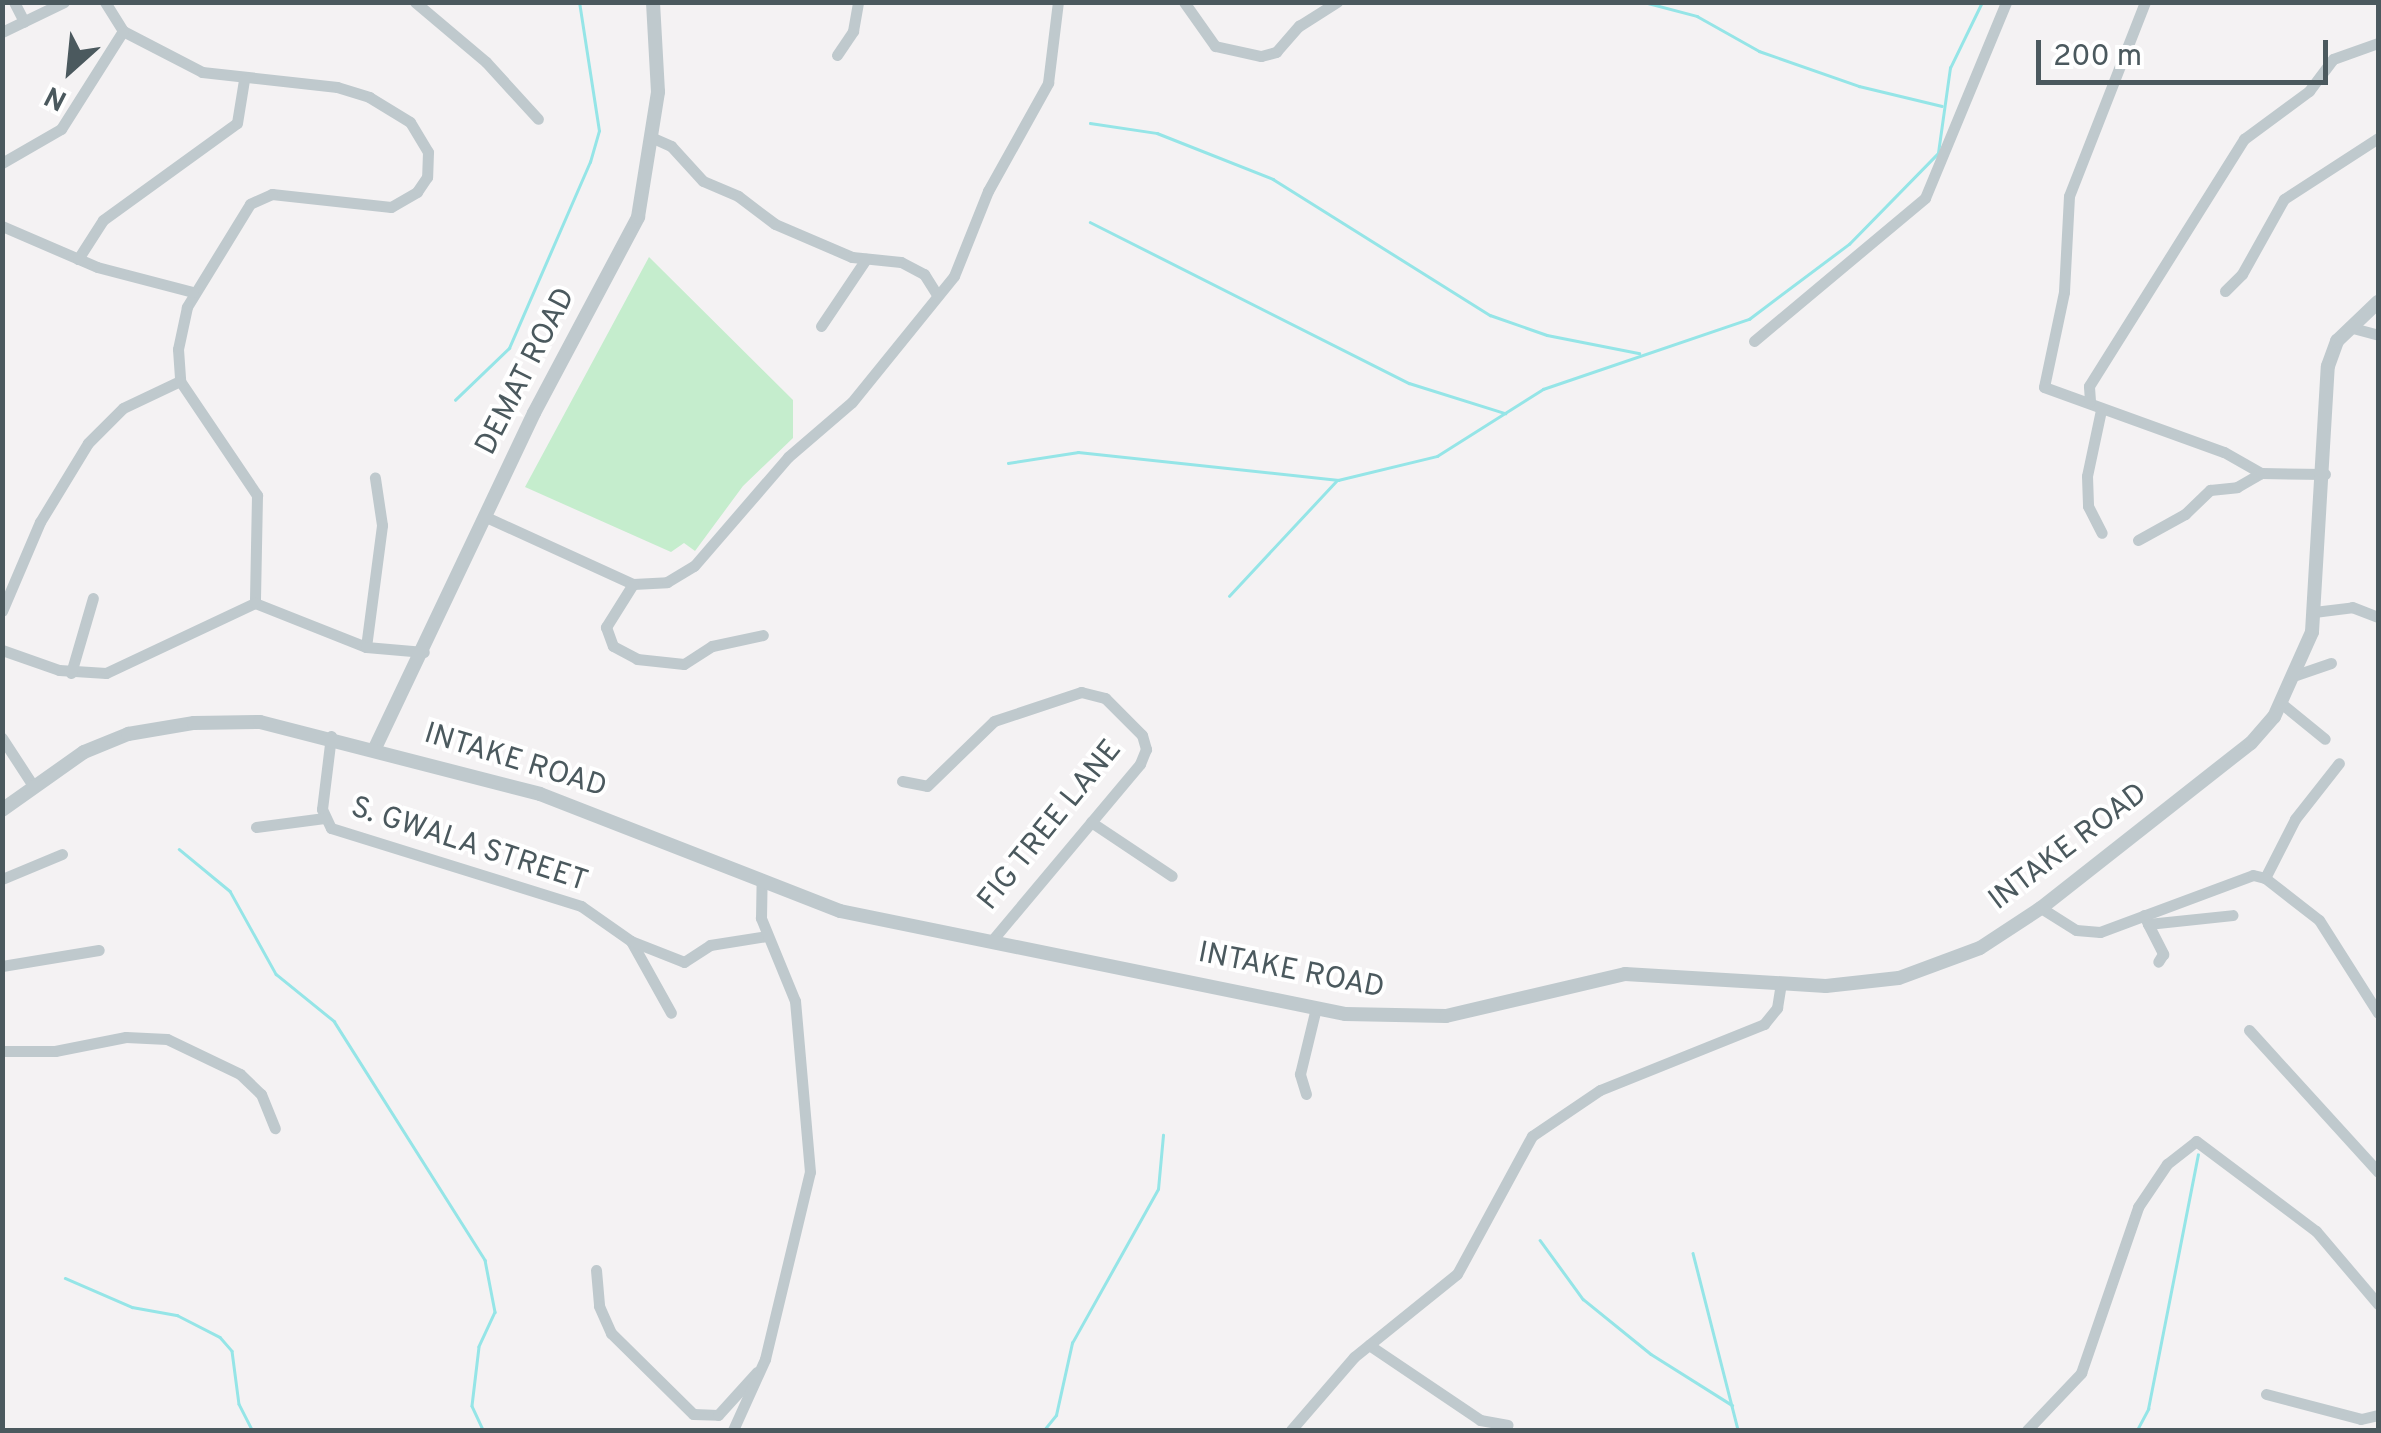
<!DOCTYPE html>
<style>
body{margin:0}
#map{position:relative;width:2381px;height:1433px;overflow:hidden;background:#f4f2f3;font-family:Overpass,sans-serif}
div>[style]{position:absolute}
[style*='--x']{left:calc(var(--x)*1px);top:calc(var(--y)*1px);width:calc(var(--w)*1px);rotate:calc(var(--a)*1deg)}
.green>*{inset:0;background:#c5edcd}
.stream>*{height:2.5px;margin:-1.25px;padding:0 1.25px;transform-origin:1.25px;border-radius:1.25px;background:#95e5e7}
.minor>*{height:11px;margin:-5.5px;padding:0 5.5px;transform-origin:5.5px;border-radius:5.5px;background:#bfc9cd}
.tertiary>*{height:14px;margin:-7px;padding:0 7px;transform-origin:7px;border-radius:7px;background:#bfc9cd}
span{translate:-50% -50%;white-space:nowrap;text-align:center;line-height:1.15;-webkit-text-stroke:8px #fff;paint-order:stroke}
.street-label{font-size:30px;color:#4b595e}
.frame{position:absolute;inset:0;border:5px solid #4b595e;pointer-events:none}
.north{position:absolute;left:20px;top:20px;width:100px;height:100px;-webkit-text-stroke:8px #fff;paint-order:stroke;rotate:207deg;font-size:28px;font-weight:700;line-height:40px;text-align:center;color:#4b595e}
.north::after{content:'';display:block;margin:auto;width:35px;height:45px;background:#4b595e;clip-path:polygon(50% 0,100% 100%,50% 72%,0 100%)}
.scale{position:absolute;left:2036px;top:40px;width:292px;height:45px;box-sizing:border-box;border:5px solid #4b595e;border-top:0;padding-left:12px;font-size:30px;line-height:35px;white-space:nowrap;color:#4b595e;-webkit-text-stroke:8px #fff;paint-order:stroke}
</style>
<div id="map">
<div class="green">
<i style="clip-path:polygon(649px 257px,793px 400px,793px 438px,743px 486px,695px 551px,684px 543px,671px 552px,525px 487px)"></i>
</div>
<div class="stream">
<i style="--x:1644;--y:2;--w:55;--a:14.8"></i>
<i style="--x:1697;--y:16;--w:71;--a:29.4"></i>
<i style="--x:1759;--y:51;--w:106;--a:19.3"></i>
<i style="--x:1859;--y:86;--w:85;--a:13.5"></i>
<i style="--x:1090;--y:123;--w:68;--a:8.5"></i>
<i style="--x:1157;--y:133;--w:125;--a:21.6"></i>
<i style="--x:1273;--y:179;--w:256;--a:32.1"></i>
<i style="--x:1490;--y:315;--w:60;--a:19.3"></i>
<i style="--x:1547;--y:335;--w:94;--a:11.1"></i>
<i style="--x:1090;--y:222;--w:357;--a:26.8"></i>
<i style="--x:1409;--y:383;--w:101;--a:17.4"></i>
<i style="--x:455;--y:400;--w:75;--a:-43.9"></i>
<i style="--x:509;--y:348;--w:203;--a:-66.5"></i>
<i style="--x:590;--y:162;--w:32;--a:-74"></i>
<i style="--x:599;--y:131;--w:131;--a:-98.8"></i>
<i style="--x:1008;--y:463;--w:71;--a:-8.9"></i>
<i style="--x:1078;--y:452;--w:262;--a:6.1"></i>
<i style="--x:1338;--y:480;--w:102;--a:-13.6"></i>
<i style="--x:1437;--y:456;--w:125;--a:-32.3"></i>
<i style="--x:1543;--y:389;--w:218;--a:-18.8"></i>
<i style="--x:1749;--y:319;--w:125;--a:-36.9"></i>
<i style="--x:1849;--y:244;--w:127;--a:-45.6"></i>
<i style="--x:1938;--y:153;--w:86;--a:-82"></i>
<i style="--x:1950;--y:68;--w:73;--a:-64.1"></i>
<i style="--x:1229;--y:596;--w:158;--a:-47"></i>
<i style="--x:179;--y:849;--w:66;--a:39.5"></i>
<i style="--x:230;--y:891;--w:95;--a:61"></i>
<i style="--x:276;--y:974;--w:75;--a:39"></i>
<i style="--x:334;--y:1021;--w:283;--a:57.7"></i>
<i style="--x:485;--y:1260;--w:53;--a:79.1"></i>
<i style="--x:495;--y:1312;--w:38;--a:115"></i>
<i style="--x:479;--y:1347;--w:59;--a:96.8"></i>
<i style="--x:472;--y:1406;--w:26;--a:65"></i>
<i style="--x:1540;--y:1240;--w:73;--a:53.9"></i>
<i style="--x:1583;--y:1299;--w:87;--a:39"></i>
<i style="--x:1651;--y:1354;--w:96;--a:32.2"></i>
<i style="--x:1693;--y:1253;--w:183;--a:75.7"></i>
<i style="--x:65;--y:1278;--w:73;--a:23.4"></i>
<i style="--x:132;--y:1307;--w:46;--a:10.1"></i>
<i style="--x:177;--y:1315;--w:48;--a:27.1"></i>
<i style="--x:220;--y:1337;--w:18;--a:49"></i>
<i style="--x:232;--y:1351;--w:53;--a:82.5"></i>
<i style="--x:239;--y:1404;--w:29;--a:63"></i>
<i style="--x:1044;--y:1430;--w:19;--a:-51"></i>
<i style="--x:1056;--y:1415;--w:74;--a:-77.5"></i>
<i style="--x:1072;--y:1343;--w:176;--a:-60.8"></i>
<i style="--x:1158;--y:1189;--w:54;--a:-84.7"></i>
<i style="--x:2137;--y:1430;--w:24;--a:-62"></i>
<i style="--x:2148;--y:1409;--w:259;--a:-78.9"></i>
</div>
<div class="minor">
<i style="--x:14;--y:2;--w:22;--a:63"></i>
<i style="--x:105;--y:2;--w:34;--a:58"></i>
<i style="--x:123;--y:31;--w:89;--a:27.4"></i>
<i style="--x:202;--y:72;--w:136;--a:6.3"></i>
<i style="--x:337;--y:87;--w:34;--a:17"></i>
<i style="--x:369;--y:97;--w:48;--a:31.4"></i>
<i style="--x:410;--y:122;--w:35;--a:59"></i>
<i style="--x:428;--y:152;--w:25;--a:92"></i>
<i style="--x:427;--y:177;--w:18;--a:124"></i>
<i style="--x:417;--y:192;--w:30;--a:150"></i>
<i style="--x:391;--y:207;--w:120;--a:-173.8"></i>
<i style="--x:272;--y:194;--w:24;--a:156"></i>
<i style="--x:250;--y:204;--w:121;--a:121.5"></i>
<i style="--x:187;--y:307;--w:43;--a:102.1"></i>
<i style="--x:178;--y:349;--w:32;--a:86"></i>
<i style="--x:180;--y:381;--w:138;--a:56"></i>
<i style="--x:257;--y:495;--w:108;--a:91.1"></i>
<i style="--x:415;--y:2;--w:93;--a:40.2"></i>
<i style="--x:486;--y:62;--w:77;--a:47.6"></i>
<i style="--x:1184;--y:2;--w:54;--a:54.8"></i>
<i style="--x:1215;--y:46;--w:47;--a:12.3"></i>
<i style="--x:1261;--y:56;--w:16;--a:-15"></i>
<i style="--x:1276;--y:52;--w:35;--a:-49"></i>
<i style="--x:1299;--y:26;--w:45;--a:-32.3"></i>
<i style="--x:2145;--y:2;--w:208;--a:111.4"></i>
<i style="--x:2069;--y:196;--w:96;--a:93"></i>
<i style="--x:2064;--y:292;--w:97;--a:101.9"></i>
<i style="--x:2044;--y:387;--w:191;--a:19.9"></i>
<i style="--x:2224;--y:452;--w:43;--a:29.6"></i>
<i style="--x:2;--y:32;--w:69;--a:-25.8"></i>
<i style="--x:837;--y:55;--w:29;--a:-56"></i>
<i style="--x:853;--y:31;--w:29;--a:-80"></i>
<i style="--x:653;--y:138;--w:20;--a:24"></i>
<i style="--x:671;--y:146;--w:47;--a:47.6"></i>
<i style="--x:703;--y:181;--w:38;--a:23"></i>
<i style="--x:738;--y:196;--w:46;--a:37.1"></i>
<i style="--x:775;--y:224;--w:84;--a:23.2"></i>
<i style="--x:852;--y:257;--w:49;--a:5.8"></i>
<i style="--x:901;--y:262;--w:26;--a:28"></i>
<i style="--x:924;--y:274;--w:25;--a:58"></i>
<i style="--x:2;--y:163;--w:68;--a:-30"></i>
<i style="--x:61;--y:129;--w:116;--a:-57.7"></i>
<i style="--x:2;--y:226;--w:103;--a:23.3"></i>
<i style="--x:97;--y:267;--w:99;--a:14.6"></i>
<i style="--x:78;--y:259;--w:46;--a:-57.3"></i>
<i style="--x:103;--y:220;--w:165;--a:-35.9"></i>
<i style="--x:237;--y:123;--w:44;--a:-80.8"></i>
<i style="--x:2225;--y:291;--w:24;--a:-45"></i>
<i style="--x:2242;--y:274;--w:86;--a:-60.8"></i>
<i style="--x:2284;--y:199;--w:112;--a:-33"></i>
<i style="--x:821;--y:326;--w:81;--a:-56.1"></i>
<i style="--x:2349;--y:327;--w:30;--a:15"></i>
<i style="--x:1754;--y:341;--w:223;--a:-39.9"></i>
<i style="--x:1925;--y:198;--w:212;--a:-67.5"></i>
<i style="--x:2090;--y:401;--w:15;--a:-94"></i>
<i style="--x:2089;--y:386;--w:292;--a:-57.9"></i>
<i style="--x:2244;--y:139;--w:81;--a:-36.4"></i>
<i style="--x:2309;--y:91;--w:40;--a:-53"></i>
<i style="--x:2333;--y:59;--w:48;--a:-19.6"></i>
<i style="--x:2101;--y:410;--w:67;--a:102"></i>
<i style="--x:2087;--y:476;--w:30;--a:88"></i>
<i style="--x:2088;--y:506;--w:30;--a:63"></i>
<i style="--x:486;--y:517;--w:162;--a:24.5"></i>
<i style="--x:633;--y:584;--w:34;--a:-3"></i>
<i style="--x:667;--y:582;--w:31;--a:-31"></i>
<i style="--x:694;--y:566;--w:144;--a:-49.2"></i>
<i style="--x:788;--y:457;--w:84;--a:-40.7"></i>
<i style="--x:852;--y:402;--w:162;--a:-51"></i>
<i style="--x:954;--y:276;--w:92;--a:-68.2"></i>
<i style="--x:988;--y:191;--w:124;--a:-60.9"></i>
<i style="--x:1048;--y:83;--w:82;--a:-83"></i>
<i style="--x:2138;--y:540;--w:54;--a:-29"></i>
<i style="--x:2185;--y:514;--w:35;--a:-44"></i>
<i style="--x:2210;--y:490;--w:27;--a:-6"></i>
<i style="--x:2237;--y:487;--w:28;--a:-30"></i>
<i style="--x:2261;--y:473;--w:64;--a:0.9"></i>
<i style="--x:633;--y:584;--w:51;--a:122.1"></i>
<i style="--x:606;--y:627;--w:20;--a:70"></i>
<i style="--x:613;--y:646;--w:27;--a:28"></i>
<i style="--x:637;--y:659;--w:47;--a:6.1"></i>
<i style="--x:684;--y:664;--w:33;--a:-33"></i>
<i style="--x:712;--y:646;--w:52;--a:-12.2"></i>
<i style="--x:2;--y:611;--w:97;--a:-66.9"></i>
<i style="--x:40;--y:522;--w:92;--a:-58.7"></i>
<i style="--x:88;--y:443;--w:49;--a:-45"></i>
<i style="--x:123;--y:408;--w:63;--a:-25.3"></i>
<i style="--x:2314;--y:612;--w:38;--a:-7"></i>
<i style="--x:2352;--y:607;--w:28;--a:21"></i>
<i style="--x:366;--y:647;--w:123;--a:-82.5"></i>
<i style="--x:382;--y:525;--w:48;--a:-98.5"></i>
<i style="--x:2;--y:650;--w:60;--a:19.3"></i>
<i style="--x:59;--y:670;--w:47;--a:3.7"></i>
<i style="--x:106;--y:673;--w:165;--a:-25.2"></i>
<i style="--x:255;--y:603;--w:119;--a:21.6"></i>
<i style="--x:366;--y:647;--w:58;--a:4.9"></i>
<i style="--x:71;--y:673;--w:78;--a:-73.7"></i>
<i style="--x:2296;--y:675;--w:37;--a:-19"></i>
<i style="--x:2282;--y:704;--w:55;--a:39.1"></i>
<i style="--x:331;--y:736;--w:74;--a:97"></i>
<i style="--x:322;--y:809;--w:21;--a:65"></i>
<i style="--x:331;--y:828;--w:262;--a:17.3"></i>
<i style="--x:581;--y:906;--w:61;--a:35"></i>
<i style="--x:631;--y:941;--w:82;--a:60.9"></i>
<i style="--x:2;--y:738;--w:59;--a:56.9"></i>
<i style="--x:902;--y:781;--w:25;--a:11"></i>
<i style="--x:927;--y:786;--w:93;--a:-44.1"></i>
<i style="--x:994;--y:721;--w:92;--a:-18.4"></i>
<i style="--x:1081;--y:692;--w:25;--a:14"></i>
<i style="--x:1105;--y:698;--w:52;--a:45"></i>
<i style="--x:1142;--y:735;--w:15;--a:74"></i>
<i style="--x:1146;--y:749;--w:16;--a:112"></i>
<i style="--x:1140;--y:764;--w:229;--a:130"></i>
<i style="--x:1091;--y:822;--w:97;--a:33.7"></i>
<i style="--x:256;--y:827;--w:69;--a:-7.5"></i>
<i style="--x:2265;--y:878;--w:66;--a:-63"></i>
<i style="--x:2295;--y:819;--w:71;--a:-51.8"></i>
<i style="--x:2;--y:879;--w:65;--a:-22.6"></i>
<i style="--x:2041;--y:908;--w:41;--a:32.2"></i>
<i style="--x:2076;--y:930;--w:24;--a:5"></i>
<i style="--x:2100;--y:932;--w:163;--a:-20.4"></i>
<i style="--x:2253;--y:875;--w:12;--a:14"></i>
<i style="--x:2265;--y:878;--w:68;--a:37.9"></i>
<i style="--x:2319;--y:920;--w:110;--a:57.6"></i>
<i style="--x:2144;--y:915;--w:10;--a:66"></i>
<i style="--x:2148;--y:924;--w:85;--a:-6"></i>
<i style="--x:2148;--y:924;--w:34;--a:63"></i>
<i style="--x:2163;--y:954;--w:9;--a:122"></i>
<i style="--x:631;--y:941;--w:57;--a:21.6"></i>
<i style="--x:684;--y:962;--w:31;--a:-33"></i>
<i style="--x:710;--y:945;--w:58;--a:-9"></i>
<i style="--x:2;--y:966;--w:98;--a:-9.4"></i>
<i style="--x:2249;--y:1030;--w:192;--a:47.7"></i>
<i style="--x:2;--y:1051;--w:53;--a:0"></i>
<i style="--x:55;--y:1051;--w:72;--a:-11.2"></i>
<i style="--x:126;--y:1037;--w:41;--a:2.8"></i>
<i style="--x:167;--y:1039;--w:81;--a:25.6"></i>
<i style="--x:240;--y:1074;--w:29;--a:44"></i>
<i style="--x:261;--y:1094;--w:37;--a:68"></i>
<i style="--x:1306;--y:1094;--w:21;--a:-107"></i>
<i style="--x:1300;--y:1074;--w:68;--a:-76.4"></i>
<i style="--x:596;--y:1270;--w:36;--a:85"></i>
<i style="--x:599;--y:1306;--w:30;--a:66"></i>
<i style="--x:611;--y:1333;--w:115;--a:44.6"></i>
<i style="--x:693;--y:1414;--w:25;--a:2"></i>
<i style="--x:718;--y:1415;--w:58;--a:-47.8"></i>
<i style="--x:1369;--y:1345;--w:134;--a:34"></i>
<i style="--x:1480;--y:1420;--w:28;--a:10"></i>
<i style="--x:2266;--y:1394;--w:98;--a:14.7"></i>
<i style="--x:2361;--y:1419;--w:17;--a:-13"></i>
<i style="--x:733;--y:1430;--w:78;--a:-65.7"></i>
<i style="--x:765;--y:1359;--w:192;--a:-76.5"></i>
<i style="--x:810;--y:1172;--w:172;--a:-95"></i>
<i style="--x:795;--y:1001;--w:90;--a:-112.3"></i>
<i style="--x:761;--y:918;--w:39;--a:-89"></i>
<i style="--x:1291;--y:1430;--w:96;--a:-49.2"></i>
<i style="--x:1354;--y:1357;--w:132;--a:-38.9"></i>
<i style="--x:1457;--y:1274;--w:157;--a:-61.5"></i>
<i style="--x:1532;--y:1136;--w:82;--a:-34.1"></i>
<i style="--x:1600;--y:1090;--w:177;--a:-21.9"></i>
<i style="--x:1764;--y:1024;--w:21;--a:-51"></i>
<i style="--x:1777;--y:1008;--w:25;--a:-81"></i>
<i style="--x:2027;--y:1430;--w:79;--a:-46.5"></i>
<i style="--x:2081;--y:1373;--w:176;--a:-71"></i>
<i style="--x:2138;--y:1207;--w:52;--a:-56"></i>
<i style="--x:2167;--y:1164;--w:37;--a:-38"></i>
<i style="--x:2196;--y:1141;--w:150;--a:36.9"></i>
<i style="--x:2316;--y:1231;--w:96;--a:49.7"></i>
</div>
<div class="tertiary">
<i style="--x:375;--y:748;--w:371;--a:-64.6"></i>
<i style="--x:534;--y:413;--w:222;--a:-62"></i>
<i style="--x:638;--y:217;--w:127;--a:-80.9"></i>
<i style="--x:658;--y:92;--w:90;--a:-93.2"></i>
<i style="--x:2;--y:810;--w:100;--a:-35.3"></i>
<i style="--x:84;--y:752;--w:48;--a:-22.2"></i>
<i style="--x:128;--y:734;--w:67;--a:-9.5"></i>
<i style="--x:194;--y:723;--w:66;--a:-0.9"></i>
<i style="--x:260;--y:722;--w:289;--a:14.4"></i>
<i style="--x:540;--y:794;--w:322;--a:21.3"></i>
<i style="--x:840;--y:911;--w:515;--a:11.53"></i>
<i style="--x:1345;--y:1014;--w:101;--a:1.1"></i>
<i style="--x:1446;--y:1016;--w:184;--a:-13.2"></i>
<i style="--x:1625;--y:974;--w:201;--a:3.4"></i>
<i style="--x:1826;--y:986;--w:73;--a:-6.3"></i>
<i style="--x:1899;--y:978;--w:86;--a:-20.3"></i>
<i style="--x:1980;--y:948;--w:73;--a:-33.3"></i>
<i style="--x:2041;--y:908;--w:267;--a:-38.2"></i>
<i style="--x:2251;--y:743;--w:35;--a:-49"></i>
<i style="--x:2274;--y:717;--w:93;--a:-65.9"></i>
<i style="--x:2312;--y:632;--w:266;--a:-86.6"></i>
<i style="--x:2328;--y:366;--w:27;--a:-70"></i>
<i style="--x:2337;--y:341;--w:57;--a:-43.6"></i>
</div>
<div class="street-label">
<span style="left:527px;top:372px;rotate:-63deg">DEMAT ROAD</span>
<span style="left:515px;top:762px;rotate:17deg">INTAKE ROAD</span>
<span style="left:1051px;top:826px;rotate:-51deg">FIG TREE LANE</span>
<span style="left:469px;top:846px;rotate:18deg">S. GWALA STREET</span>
<span style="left:2069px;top:848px;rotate:-37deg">INTAKE ROAD</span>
<span style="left:1291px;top:972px;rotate:11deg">INTAKE ROAD</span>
</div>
<div class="frame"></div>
<div class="north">N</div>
<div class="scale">200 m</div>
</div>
